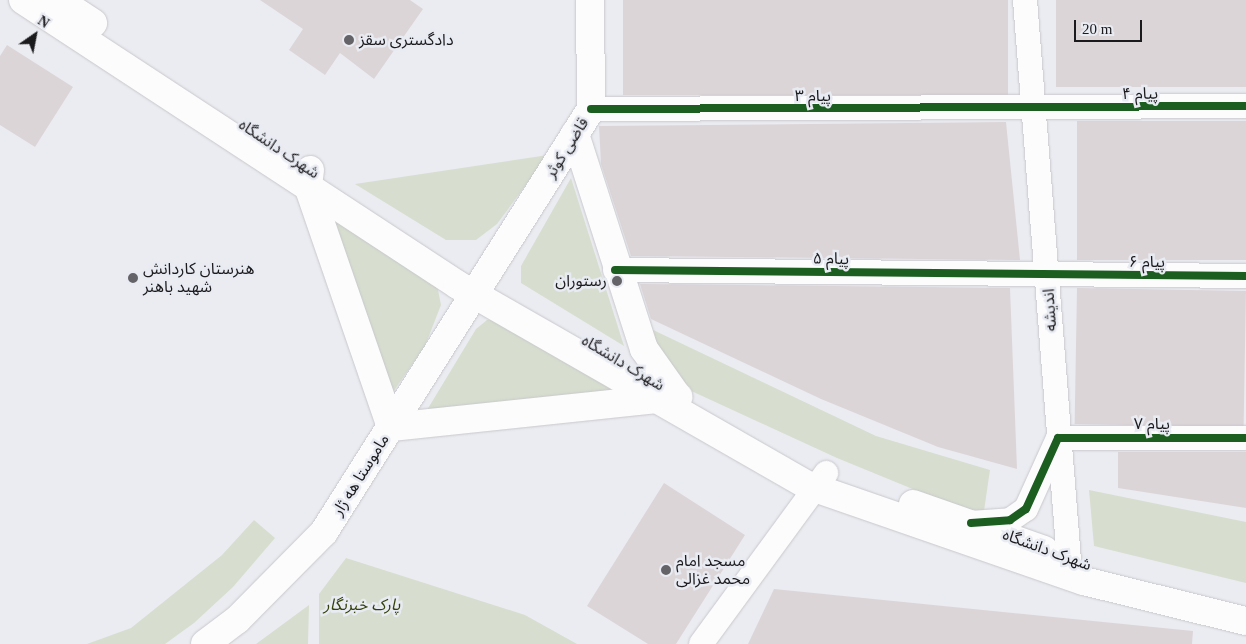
<!DOCTYPE html>
<meta charset="utf-8">
<style>
body{margin:0}
#map{position:relative;width:1246px;height:644px;overflow:hidden;background:#ebecf1;font-family:"Times New Roman","Noto Sans Arabic",serif}
div>[style]{position:absolute}
[style*='--x']{left:calc(var(--x)*1px);top:calc(var(--y)*1px);width:calc(var(--w)*1px);rotate:calc(var(--a)*1deg)}
.green>*{inset:0;background:#d7decf}
.building>*{inset:0;background:#dcd5d7;transform-origin:0 0}
.roads{filter:drop-shadow(0 0 1px #c8c8cc) drop-shadow(0 0 1px #c8c8cc)}
.street>*{height:24px;margin:-12px;padding:0 12px;transform-origin:12px;border-radius:12px;background:#fcfcfd}
.secondary>*{height:28px;margin:-14px;padding:0 14px;transform-origin:14px;border-radius:14px;background:#fcfcfd}
.primary>*{height:28px;margin:-14px;padding:0 14px;transform-origin:14px;border-radius:14px;background:#fcfcfd}
.cycleway>*{height:8px;margin:-4px;padding:0 4px;transform-origin:4px;border-radius:4px;background:#1b5e20}
.dots>*{width:14px;height:14px;translate:-50% -50%;box-sizing:border-box;border:2px solid #e9ebf3;border-radius:50%}
span{translate:-50% -50%;white-space:nowrap;text-align:center;line-height:1.15;-webkit-text-stroke:5px #e9ebf3;paint-order:stroke}
.poi-label{font-size:16px;color:#1b1b1e}
.left{translate:0 -50%;text-align:left}
.right{translate:-100% -50%;text-align:right}
.street-label{font-size:16px;color:#1b1b1e}
.park-label{font-size:16px;color:#334108;font-style:italic}
.north{position:absolute;left:10px;top:10px;width:50px;height:50px;-webkit-text-stroke:4px #e9ebf3;paint-order:stroke;rotate:33deg;font-size:14px;font-weight:700;line-height:20px;text-align:center;color:#1b1b1e}
.north::after{content:'';display:block;margin:auto;width:18px;height:22px;background:#1b1b1e;clip-path:polygon(50% 0,100% 100%,50% 72%,0 100%)}
.scale{position:absolute;left:1074px;top:20px;width:68px;height:22px;box-sizing:border-box;border:2px solid #1b1b1e;border-top:0;padding-left:6px;font-size:15px;line-height:18px;white-space:nowrap;color:#1b1b1e;-webkit-text-stroke:4px #e9ebf3;paint-order:stroke}
</style>
<div id="map">
<div class="green">
<i style="clip-path:polygon(548px 155px,497px 224px,476px 240px,446px 240px,355px 184px)"></i>
<i style="clip-path:polygon(571px 178px,624px 346px,521px 283px,521px 266px)"></i>
<i style="clip-path:polygon(329px 206px,435px 275px,441px 305px,425px 346px,393px 392px)"></i>
<i style="clip-path:polygon(487px 320px,506px 321px,605px 382px,616px 396px,424px 415px,476px 329px)"></i>
<i style="clip-path:polygon(649px 328px,876px 436px,990px 470px,984px 511px,959px 508px,837px 458px,674px 383px)"></i>
<i style="clip-path:polygon(1089px 490px,1246px 522px,1246px 583px,1094px 546px)"></i>
<i style="clip-path:polygon(254px 520px,275px 538px,233px 587px,194px 623px,165px 644px,87px 644px,131px 628px,222px 555px)"></i>
<i style="clip-path:polygon(346px 558px,525px 615px,577px 644px,319px 644px,319px 594px)"></i>
<i style="clip-path:polygon(309px 605px,308px 644px,256px 644px)"></i>
</div>
<div class="building">
<i style="clip-path:polygon(260px 0,410px 0,423px 9px,374px 79px,340px 53px,325px 75px,289px 50px,303px 29px)"></i>
<i style="left:623px;top:0;width:385px;height:95px"></i>
<i style="left:1056px;top:0;width:190px;height:87px"></i>
<i style="clip-path:polygon(7px 45px,73px 87px,35px 147px,0 125px,0 56px)"></i>
<i style="left:1077px;top:121px;width:169px;height:139px"></i>
<i style="clip-path:polygon(1006px 122px,1020px 260px,631px 256px,601px 164px,599px 126px)"></i>
<i style="clip-path:polygon(640px 284px,1010px 288px,1017px 469px,938px 447px,821px 399px,651px 319px)"></i>
<i style="left:1077px;top:288px;width:169px;height:136px;rotate:1deg"></i>
<i style="clip-path:polygon(1118px 452px,1246px 452px,1246px 508px,1118px 488px)"></i>
<i style="clip-path:polygon(664px 483px,745px 535px,676px 644px,648px 644px,587px 606px)"></i>
<i style="clip-path:polygon(774px 589px,1193px 631px,1192px 644px,748px 644px)"></i>
</div>
<div class="roads">
<div class="street">
<i style="--x:1025;--y:0;--w:562;--a:85.51"></i>
<i style="--x:591;--y:109;--w:655;--a:-0.26"></i>
<i style="--x:615;--y:270;--w:631;--a:0.54"></i>
<i style="--x:971;--y:523;--w:39;--a:-4"></i>
<i style="--x:1010;--y:520;--w:19;--a:-35"></i>
<i style="--x:1026;--y:509;--w:78;--a:-65.7"></i>
<i style="--x:1058;--y:438;--w:188;--a:0"></i>
<i style="--x:701;--y:644;--w:212;--a:-53.8"></i>
</div>
<div class="secondary">
<i style="--x:310;--y:170;--w:16;--a:97"></i>
<i style="--x:308;--y:186;--w:255;--a:71"></i>
<i style="--x:391;--y:427;--w:289;--a:-6"></i>
<i style="--x:678;--y:397;--w:59;--a:-125.3"></i>
<i style="--x:644;--y:349;--w:226;--a:-107.8"></i>
<i style="--x:205;--y:644;--w:40;--a:-37"></i>
<i style="--x:237;--y:620;--w:124;--a:-45.3"></i>
<i style="--x:324;--y:532;--w:500;--a:-57.74"></i>
<i style="--x:591;--y:109;--w:109;--a:-90.5"></i>
</div>
<div class="primary">
<i style="--x:23;--y:0;--w:520;--a:33.23"></i>
<i style="--x:458;--y:285;--w:404;--a:29.8"></i>
<i style="--x:809;--y:486;--w:291;--a:19.1"></i>
<i style="--x:1084;--y:581;--w:167;--a:13.9"></i>
<i style="--x:58;--y:0;--w:42;--a:33.3"></i>
<i style="--x:913;--y:504;--w:139;--a:19.3"></i>
</div>
</div>
<div class="cycleway">
<i style="--x:591;--y:109;--w:655;--a:-0.26"></i>
<i style="--x:615;--y:270;--w:631;--a:0.54"></i>
<i style="--x:971;--y:523;--w:39;--a:-4"></i>
<i style="--x:1010;--y:520;--w:19;--a:-35"></i>
<i style="--x:1026;--y:509;--w:78;--a:-65.7"></i>
<i style="--x:1058;--y:438;--w:188;--a:0"></i>
</div>
<div class="dots">
<i style="left:349px;top:40px;background:#646468"></i>
<i style="left:133px;top:278px;background:#646468"></i>
<i style="left:617px;top:281px;background:#646468"></i>
<i style="left:666px;top:570px;background:#646468"></i>
</div>
<div class="poi-label">
<span class="left" style="left:359px;top:40px">دادگستری سقز</span>
<span class="left" style="left:143px;top:278px">هنرستان کاردانش<br>شهید باهنر</span>
<span class="right" style="left:607px;top:281px">رستوران</span>
<span class="left" style="left:676px;top:570px">مسجد امام<br>محمد غزالی</span>
</div>
<div class="street-label">
<span style="left:1140px;top:94px;rotate:-1deg">پیام ۴</span>
<span style="left:813px;top:96px">پیام ۳</span>
<span style="left:567px;top:148px;rotate:-58deg">قاضی کوثر</span>
<span style="left:279px;top:149px;rotate:34deg">شهرک دانشگاه</span>
<span style="left:831px;top:259px;rotate:1deg">پیام ۵</span>
<span style="left:1147px;top:262px">پیام ۶</span>
<span style="left:1050px;top:310px;rotate:-94deg">اندیشه</span>
<span style="left:623px;top:363px;rotate:31deg">شهرک دانشگاه</span>
<span style="left:1152px;top:424px">پیام ۷</span>
<span style="left:361px;top:475px;rotate:-58deg">ماموستا هه ژار</span>
<span style="left:1047px;top:550px;rotate:20deg">شهرک دانشگاه</span>
</div>
<div class="park-label">
<span style="left:362px;top:605px">پارک خبرنگار</span>
</div>
<div class="north">N</div>
<div class="scale">20 m</div>
</div>
